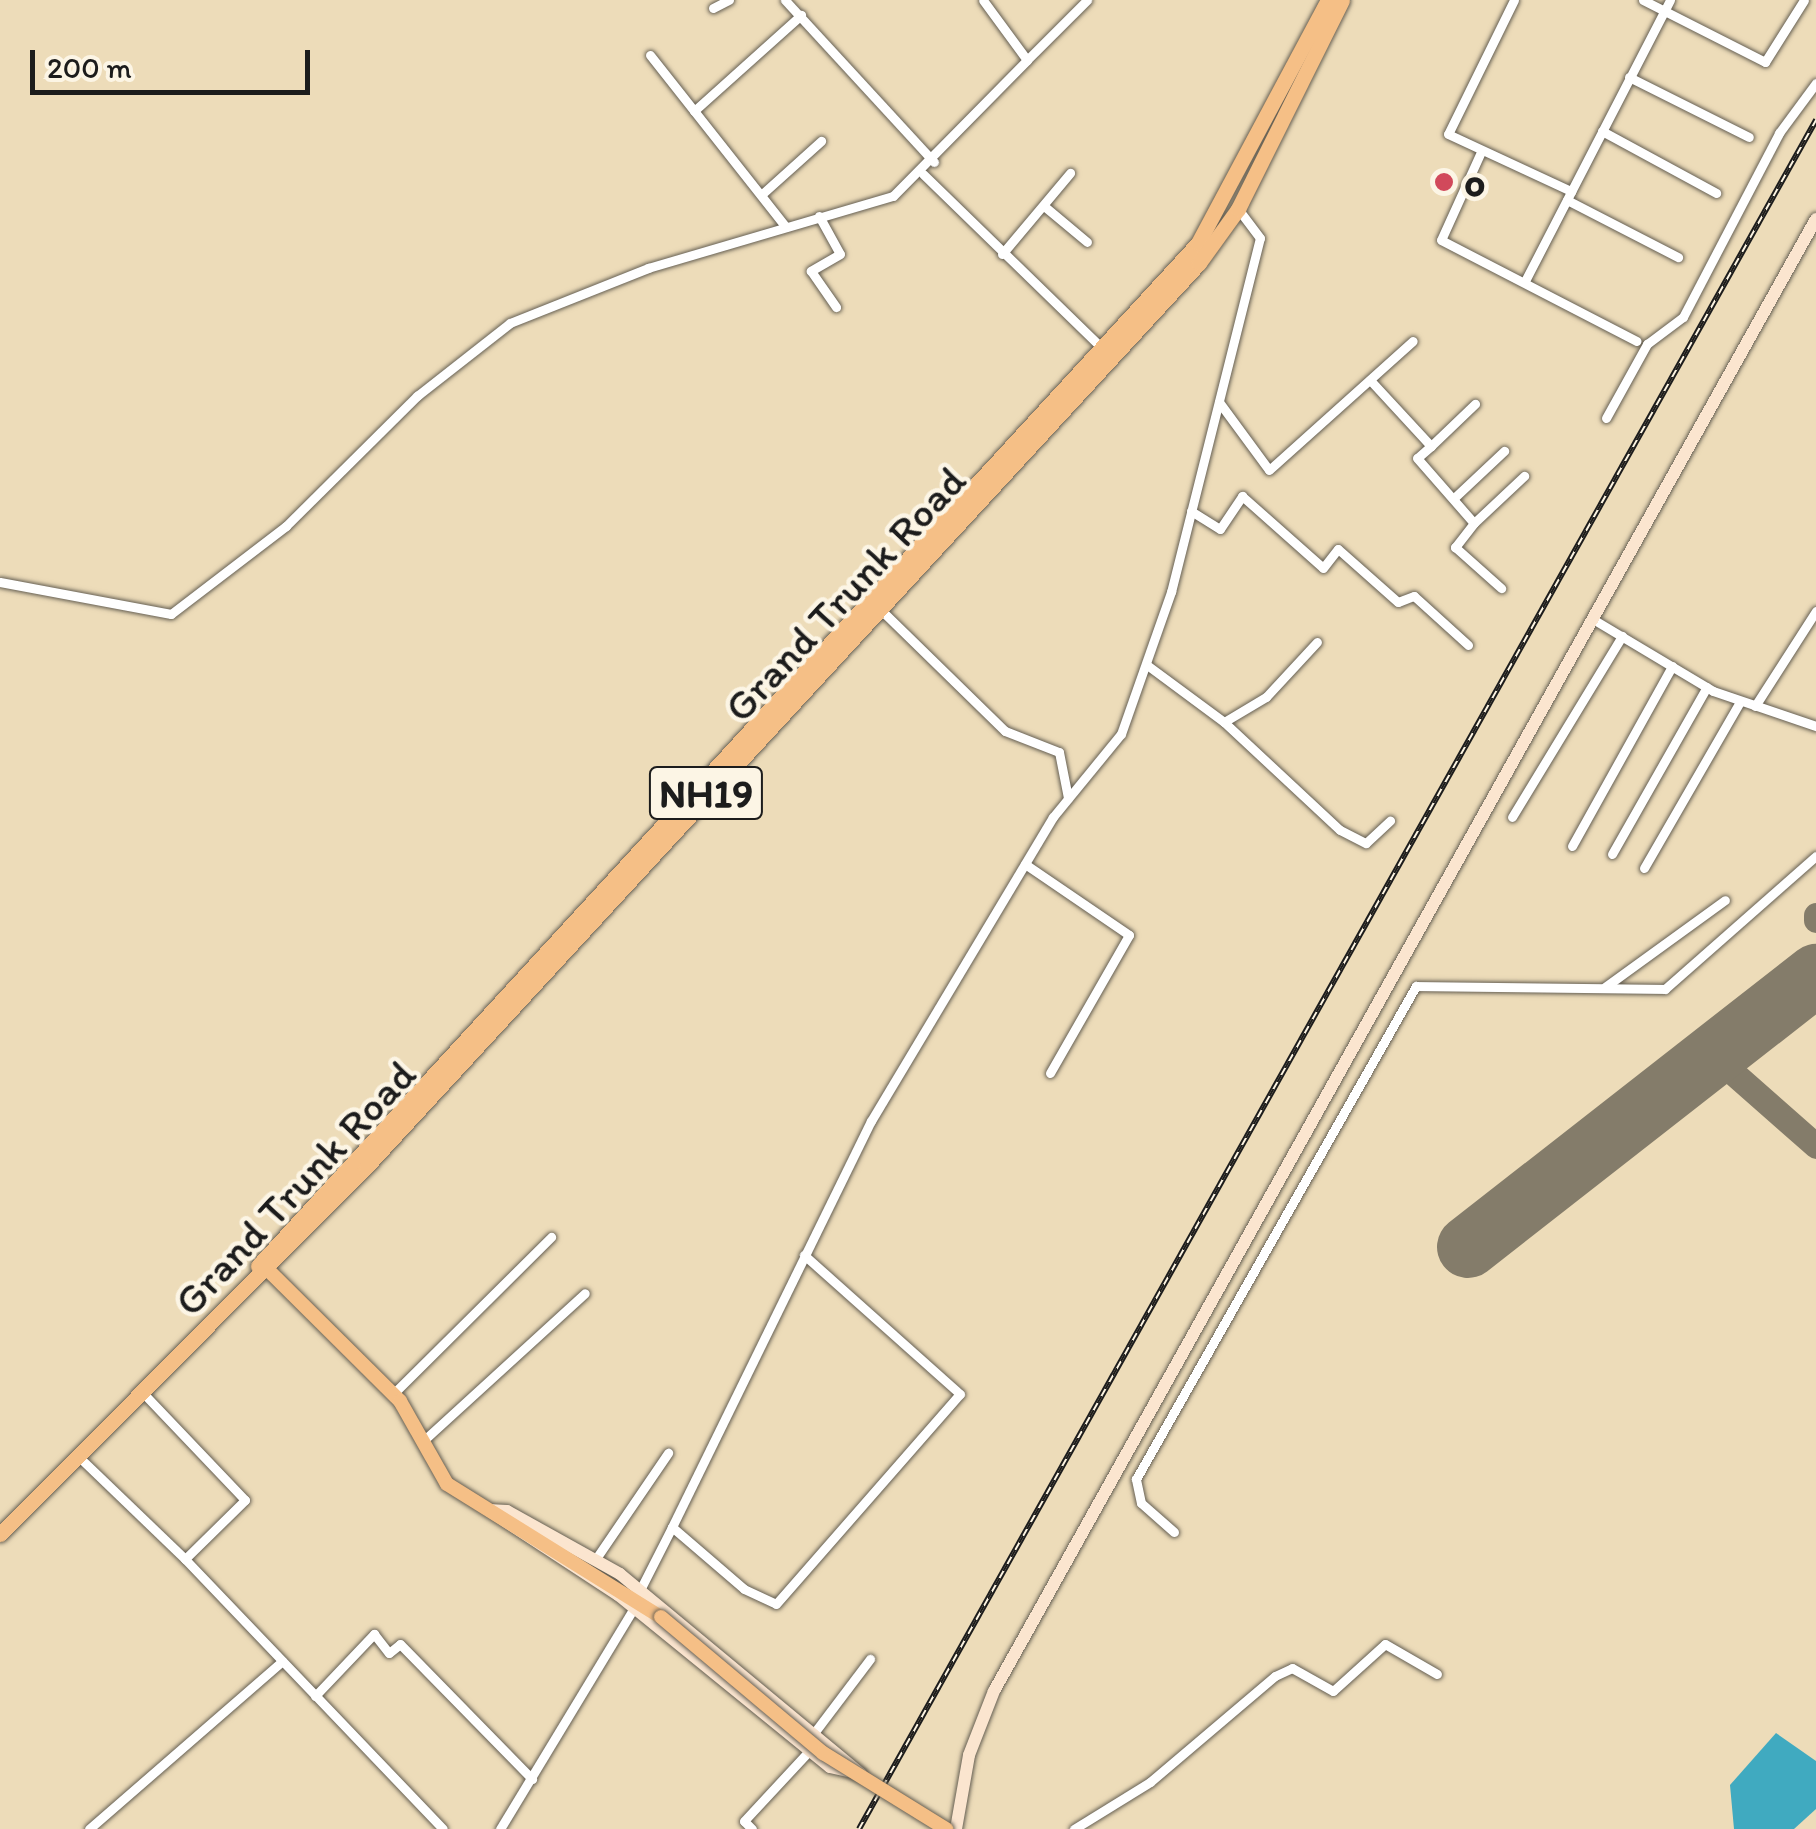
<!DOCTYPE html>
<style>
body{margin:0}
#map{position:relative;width:1816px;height:1829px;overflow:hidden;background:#eddcb9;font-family:Itim,sans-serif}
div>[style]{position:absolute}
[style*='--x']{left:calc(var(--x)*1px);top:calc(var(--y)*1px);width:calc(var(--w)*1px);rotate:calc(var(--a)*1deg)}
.water>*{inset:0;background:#40aac0}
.taxiway>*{height:25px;margin:-12.5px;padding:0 12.5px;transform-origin:12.5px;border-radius:12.5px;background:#847c6a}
.runway>*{height:62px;margin:-31px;padding:0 31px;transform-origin:31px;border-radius:31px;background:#847c6a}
.roads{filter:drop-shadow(0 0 2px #655f53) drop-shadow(0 0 2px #655f53)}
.street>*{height:9px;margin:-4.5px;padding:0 4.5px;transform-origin:4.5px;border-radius:4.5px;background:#fff}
.secondary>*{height:12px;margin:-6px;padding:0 6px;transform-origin:6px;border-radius:6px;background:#fbe5cf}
.primary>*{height:14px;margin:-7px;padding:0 7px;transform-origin:7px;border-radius:7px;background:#f5bf86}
.highway>*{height:15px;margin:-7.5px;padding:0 7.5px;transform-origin:7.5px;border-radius:7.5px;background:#f5bf86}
.rail>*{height:6px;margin-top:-3px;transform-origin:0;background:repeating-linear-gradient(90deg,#fcf5e5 0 8px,#1c1c1c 0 16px);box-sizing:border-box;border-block:2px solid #1c1c1c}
.bridges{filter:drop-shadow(0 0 2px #655f53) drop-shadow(0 0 2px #655f53)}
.primary-bridge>*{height:14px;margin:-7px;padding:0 7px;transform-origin:7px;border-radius:7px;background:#f5bf86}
.dots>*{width:28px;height:28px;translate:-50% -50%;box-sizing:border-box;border:5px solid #fcf5e5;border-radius:50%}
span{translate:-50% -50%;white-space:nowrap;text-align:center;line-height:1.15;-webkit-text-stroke:9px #fcf5e5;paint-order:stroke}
.shield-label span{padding:2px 8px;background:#fcf5e5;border:2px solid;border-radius:8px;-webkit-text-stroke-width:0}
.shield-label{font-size:40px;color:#1c1c1c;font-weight:700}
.poi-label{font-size:42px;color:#1c1c1c;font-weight:700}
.left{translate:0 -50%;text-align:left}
.street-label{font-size:42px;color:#1c1c1c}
.scale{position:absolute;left:30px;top:50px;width:280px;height:45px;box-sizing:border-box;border:5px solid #1c1c1c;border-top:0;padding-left:12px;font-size:30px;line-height:35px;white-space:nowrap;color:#1c1c1c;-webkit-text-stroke:8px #fcf5e5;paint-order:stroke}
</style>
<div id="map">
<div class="water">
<i style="clip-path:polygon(1776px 1733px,1816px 1761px,1816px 1809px,1794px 1829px,1734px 1829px,1730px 1785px)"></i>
</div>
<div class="taxiway">
<i style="--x:1816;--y:915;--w:5;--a:90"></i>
<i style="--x:1714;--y:1056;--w:136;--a:41.4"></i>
</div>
<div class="runway">
<i style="--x:1468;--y:1247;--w:442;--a:-38"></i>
</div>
<div class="roads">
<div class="street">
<i style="--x:785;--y:0;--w:220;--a:47.4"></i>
<i style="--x:1514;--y:0;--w:149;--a:116.2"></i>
<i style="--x:1448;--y:134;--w:136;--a:24.9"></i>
<i style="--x:1643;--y:0;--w:137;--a:26.9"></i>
<i style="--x:1765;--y:62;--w:73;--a:-57.8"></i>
<i style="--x:713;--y:8;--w:18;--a:-27"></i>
<i style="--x:650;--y:55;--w:219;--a:51.7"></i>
<i style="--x:1027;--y:60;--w:85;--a:-45"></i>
<i style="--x:1629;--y:77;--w:134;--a:26.6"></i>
<i style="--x:694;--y:111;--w:144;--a:-41.9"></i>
<i style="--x:1602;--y:131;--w:130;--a:28.5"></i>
<i style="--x:1480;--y:154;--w:94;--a:114.4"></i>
<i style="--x:1441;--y:240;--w:220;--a:27.3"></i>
<i style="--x:923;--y:174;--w:251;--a:44.2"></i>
<i style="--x:761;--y:195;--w:81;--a:-42"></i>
<i style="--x:1567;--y:200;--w:125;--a:27.2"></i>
<i style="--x:1044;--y:206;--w:56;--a:39.9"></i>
<i style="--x:819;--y:216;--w:43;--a:61.1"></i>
<i style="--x:840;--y:254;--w:34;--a:150"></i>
<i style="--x:811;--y:271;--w:44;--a:55.2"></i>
<i style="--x:1002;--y:254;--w:106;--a:-50"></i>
<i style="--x:1526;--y:279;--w:314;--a:-62.7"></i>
<i style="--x:1370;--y:380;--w:90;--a:47.3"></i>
<i style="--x:1431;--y:446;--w:61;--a:-43.7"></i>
<i style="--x:1219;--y:402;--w:84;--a:53.7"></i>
<i style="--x:1269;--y:470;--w:193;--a:-41.9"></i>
<i style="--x:1606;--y:418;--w:85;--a:-61"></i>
<i style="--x:1647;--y:344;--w:45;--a:-36.9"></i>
<i style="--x:1683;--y:317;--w:208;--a:-62.4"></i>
<i style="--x:1779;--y:133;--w:62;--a:-53.5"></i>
<i style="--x:1431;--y:446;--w:18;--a:139"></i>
<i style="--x:1417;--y:458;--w:86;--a:48.8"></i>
<i style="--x:1474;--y:523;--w:69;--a:-43.2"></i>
<i style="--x:1454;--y:498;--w:69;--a:-43.2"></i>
<i style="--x:1191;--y:511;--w:34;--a:32"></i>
<i style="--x:1220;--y:529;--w:40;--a:-56"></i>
<i style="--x:1242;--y:496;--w:108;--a:41.6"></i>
<i style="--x:1323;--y:568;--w:24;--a:-52"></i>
<i style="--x:1338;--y:549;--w:80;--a:41.5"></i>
<i style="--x:1398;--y:602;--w:17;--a:-21"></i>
<i style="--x:1414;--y:596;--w:73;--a:42.2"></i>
<i style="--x:1474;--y:523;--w:31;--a:128"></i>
<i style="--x:1455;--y:547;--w:62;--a:41.7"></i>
<i style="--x:0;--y:582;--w:174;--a:10.6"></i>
<i style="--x:171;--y:614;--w:145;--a:-37.4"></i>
<i style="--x:286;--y:526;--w:185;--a:-44.8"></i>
<i style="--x:417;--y:396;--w:118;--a:-38.1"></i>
<i style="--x:510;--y:323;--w:149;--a:-21.7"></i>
<i style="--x:648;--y:268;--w:255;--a:-16.4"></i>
<i style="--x:893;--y:196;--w:191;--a:-45.4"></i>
<i style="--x:1027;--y:60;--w:74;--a:-126.3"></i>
<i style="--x:879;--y:608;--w:176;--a:44.3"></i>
<i style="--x:1005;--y:731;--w:58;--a:21.3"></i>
<i style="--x:1059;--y:752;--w:47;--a:78.9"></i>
<i style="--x:1591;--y:618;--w:142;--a:30.9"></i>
<i style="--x:1713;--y:691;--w:109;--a:18.8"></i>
<i style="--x:1147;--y:665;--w:96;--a:36.5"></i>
<i style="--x:1224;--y:722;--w:49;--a:-30.8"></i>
<i style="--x:1266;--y:697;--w:75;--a:-47.2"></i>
<i style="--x:1755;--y:706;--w:113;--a:-57.3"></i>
<i style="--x:1224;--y:722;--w:158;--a:43"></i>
<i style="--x:1340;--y:830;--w:29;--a:27"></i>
<i style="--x:1366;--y:843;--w:33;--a:-43"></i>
<i style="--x:1512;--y:817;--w:212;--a:-58.7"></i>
<i style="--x:1572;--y:846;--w:206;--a:-60.9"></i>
<i style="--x:1612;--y:854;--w:192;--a:-60.4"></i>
<i style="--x:1025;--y:864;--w:126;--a:34.3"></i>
<i style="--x:1129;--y:935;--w:159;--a:119.8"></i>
<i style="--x:1644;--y:868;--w:192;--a:-60"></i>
<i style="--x:1605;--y:987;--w:148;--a:-35.9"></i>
<i style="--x:393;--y:1394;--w:223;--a:-44.8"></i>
<i style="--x:145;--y:1395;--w:145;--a:46.4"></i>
<i style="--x:245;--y:1500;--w:84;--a:135.5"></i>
<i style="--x:185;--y:1559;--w:373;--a:46.3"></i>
<i style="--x:423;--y:1441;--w:219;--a:-42.4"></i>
<i style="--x:80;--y:1458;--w:146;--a:43.9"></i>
<i style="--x:672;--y:1527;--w:452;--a:-63.9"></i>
<i style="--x:871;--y:1121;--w:354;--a:-59.1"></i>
<i style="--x:1053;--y:817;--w:107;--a:-50.7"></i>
<i style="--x:1121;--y:734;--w:151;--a:-70.6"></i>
<i style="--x:1171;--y:592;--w:365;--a:-75.9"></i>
<i style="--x:1260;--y:238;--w:36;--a:-127"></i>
<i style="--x:1174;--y:1532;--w:44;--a:-138.7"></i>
<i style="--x:1141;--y:1503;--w:25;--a:-102"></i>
<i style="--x:1136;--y:1479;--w:567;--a:-60.41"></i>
<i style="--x:1416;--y:986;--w:249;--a:0.7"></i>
<i style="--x:1665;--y:989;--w:201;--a:-41.4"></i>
<i style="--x:595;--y:1560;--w:130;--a:-55.7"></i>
<i style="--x:640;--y:1590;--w:71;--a:-63.1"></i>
<i style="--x:672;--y:1527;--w:95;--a:40.7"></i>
<i style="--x:744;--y:1589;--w:35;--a:25"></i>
<i style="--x:776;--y:1604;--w:279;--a:-48.8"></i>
<i style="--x:960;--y:1394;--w:209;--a:-138.3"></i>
<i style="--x:315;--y:1696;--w:86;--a:-46.4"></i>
<i style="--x:374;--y:1634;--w:24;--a:52"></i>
<i style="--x:389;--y:1653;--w:14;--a:-39"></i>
<i style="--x:400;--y:1644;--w:189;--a:45.6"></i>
<i style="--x:811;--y:1737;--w:98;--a:-52.9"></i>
<i style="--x:89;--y:1829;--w:256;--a:-41"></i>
<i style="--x:500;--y:1829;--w:258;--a:-58.8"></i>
<i style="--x:752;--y:1829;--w:11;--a:-135"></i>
<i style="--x:744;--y:1821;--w:96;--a:-47.1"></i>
<i style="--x:1074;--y:1829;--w:89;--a:-31.7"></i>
<i style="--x:1150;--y:1782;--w:164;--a:-40.3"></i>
<i style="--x:1275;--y:1676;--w:19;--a:-25"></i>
<i style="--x:1292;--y:1668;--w:47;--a:29.3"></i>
<i style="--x:1333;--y:1691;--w:70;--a:-42.1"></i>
<i style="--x:1385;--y:1644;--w:60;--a:30"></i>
</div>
<div class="secondary">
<i style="--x:488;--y:1510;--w:19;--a:3"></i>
<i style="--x:507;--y:1511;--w:129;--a:29.1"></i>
<i style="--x:620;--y:1574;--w:313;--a:39.7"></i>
<i style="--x:861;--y:1774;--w:32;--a:-167"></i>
<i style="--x:830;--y:1767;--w:273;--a:-140.9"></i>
<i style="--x:618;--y:1595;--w:155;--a:-146.8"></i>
<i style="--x:956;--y:1829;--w:75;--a:-80"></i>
<i style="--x:969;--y:1755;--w:69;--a:-68.7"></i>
<i style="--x:994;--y:1691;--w:1686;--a:-60.82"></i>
</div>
<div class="primary">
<i style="--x:261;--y:1263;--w:196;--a:44.8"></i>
<i style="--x:400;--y:1401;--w:95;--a:60.5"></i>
<i style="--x:447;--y:1484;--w:252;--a:31.9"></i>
</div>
<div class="highway">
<i style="--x:258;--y:1266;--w:1389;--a:-47.42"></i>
<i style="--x:1198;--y:243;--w:276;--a:-61.9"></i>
<i style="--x:0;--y:1534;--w:518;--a:-45.08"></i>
<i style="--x:366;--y:1167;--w:1229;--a:-47.34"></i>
<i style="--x:1199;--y:263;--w:67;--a:-54.2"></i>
<i style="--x:1238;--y:209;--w:233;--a:-63.5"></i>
</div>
</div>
<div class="rail">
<i style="--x:859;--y:1829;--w:1959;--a:-60.75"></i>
</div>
<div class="bridges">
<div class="primary-bridge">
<i style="--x:661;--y:1617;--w:212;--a:40"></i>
<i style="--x:823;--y:1753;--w:145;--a:31.7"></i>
</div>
</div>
<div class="dots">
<i style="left:1444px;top:182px;background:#d1495b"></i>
</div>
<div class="shield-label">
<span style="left:706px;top:793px">NH19</span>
</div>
<div class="poi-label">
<span class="left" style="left:1464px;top:182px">o</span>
</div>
<div class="street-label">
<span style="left:845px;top:594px;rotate:-47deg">Grand Trunk Road</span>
<span style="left:295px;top:1188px;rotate:-47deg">Grand Trunk Road</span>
</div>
<div class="scale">200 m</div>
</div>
